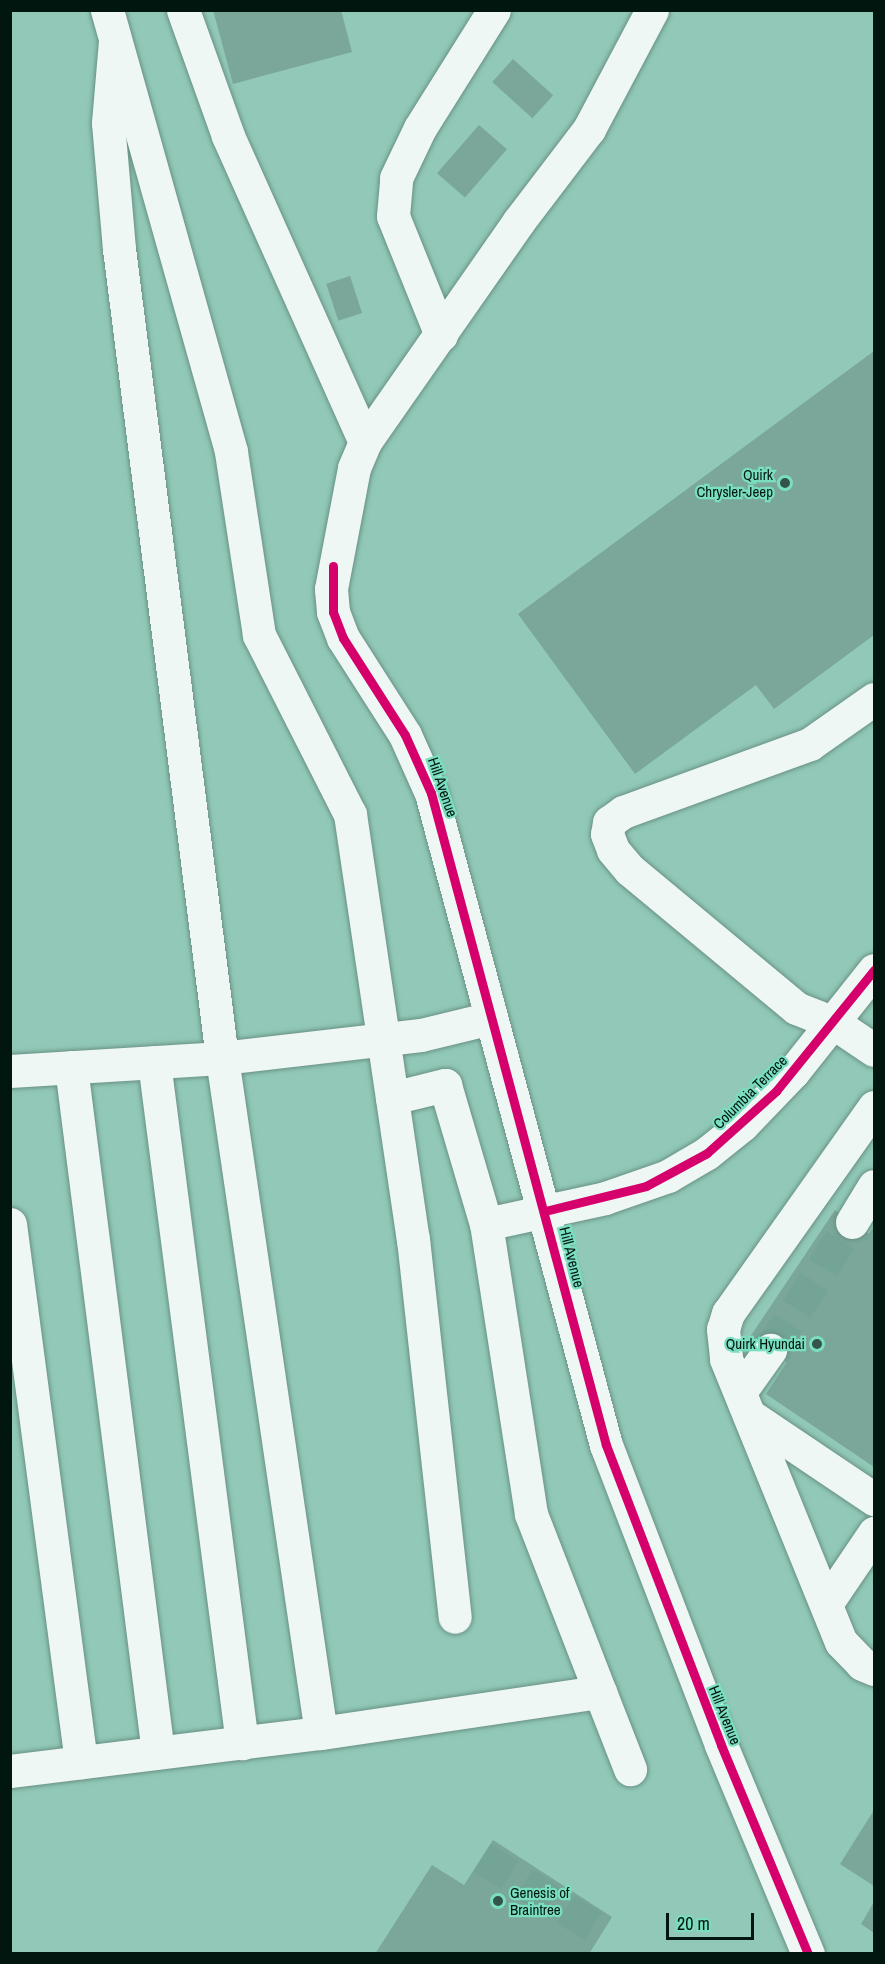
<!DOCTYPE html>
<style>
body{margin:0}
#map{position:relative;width:885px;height:1964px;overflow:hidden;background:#91c8b7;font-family:"Archivo Narrow",sans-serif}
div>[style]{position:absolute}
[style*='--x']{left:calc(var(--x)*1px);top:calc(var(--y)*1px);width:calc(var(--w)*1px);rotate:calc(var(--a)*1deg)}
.building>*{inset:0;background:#7aa79a;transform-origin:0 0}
.minor-tunnel>*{height:33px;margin-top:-16.5px;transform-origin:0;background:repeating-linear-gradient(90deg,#74a496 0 33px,transparent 0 49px)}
.roads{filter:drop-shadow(0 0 2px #699185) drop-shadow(0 0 2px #699185)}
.minor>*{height:33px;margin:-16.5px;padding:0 16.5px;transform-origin:16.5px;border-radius:16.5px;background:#eef7f4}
.cycleway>*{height:9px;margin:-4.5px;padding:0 4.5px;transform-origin:4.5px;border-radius:4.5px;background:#d6006c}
.dots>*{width:16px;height:16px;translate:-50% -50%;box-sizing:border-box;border:3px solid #7adec1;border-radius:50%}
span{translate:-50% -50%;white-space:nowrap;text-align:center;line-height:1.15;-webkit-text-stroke:4.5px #7adec1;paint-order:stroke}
.poi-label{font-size:15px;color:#021610}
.right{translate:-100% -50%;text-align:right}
.left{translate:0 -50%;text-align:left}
.street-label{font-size:15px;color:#021610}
.frame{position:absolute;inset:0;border:12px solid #021610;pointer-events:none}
.scale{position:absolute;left:666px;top:1913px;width:88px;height:27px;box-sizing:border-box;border:3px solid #021610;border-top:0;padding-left:8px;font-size:18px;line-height:21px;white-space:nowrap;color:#021610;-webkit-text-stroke:4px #7adec1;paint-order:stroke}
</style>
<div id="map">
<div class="building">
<i style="clip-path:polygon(213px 10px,341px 10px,352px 52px,233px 84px)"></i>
<i style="left:513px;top:59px;width:54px;height:31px;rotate:42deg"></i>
<i style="left:479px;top:125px;width:37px;height:64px;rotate:41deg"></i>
<i style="left:350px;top:276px;width:39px;height:25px;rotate:72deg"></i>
<i style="clip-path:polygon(874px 351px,874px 635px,774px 709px,756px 685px,635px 774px,518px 614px)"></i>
<i style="clip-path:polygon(835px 1210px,869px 1234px,874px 1226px,874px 1467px,766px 1394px,787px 1362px,750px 1337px)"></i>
<i style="clip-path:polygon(874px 1810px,874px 1886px,840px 1864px)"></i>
<i style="clip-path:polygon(493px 1840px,612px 1917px,589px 1954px,375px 1954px,432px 1865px,464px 1885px)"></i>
<i style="clip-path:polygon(874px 1902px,874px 1933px,861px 1924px)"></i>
</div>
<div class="minor-tunnel">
<i style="--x:770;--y:1350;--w:152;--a:-57.4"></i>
<i style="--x:482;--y:1857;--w:142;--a:31.8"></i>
</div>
<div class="roads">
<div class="minor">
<i style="--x:107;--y:10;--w:459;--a:74.3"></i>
<i style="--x:231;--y:452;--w:185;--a:81.3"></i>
<i style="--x:259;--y:635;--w:201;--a:63.1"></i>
<i style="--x:350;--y:814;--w:430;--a:81.6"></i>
<i style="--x:413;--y:1239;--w:380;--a:83.7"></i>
<i style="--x:183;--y:10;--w:134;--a:70.3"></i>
<i style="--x:228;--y:136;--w:335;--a:65.9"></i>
<i style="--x:652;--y:10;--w:135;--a:117.9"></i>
<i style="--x:589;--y:129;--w:116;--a:127.3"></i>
<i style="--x:519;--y:221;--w:269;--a:124.9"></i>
<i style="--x:365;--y:442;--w:28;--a:113"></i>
<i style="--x:354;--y:468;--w:123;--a:100.8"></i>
<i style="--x:331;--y:589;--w:23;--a:85"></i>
<i style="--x:333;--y:612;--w:28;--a:69"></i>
<i style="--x:343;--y:638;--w:115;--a:57.4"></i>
<i style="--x:405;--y:735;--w:64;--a:65.9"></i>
<i style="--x:431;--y:793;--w:675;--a:74.98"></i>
<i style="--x:606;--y:1445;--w:321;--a:69"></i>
<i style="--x:721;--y:1745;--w:226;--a:67.4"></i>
<i style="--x:115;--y:41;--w:82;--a:94.9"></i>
<i style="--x:108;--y:123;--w:126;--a:85"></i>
<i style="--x:119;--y:249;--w:816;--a:82.74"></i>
<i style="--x:222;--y:1058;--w:682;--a:81.66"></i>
<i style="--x:441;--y:335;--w:128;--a:-112"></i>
<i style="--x:393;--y:216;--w:38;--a:-85"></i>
<i style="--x:396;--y:178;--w:55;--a:-64.4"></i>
<i style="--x:420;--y:128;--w:139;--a:-57.9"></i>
<i style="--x:874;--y:699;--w:78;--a:144.9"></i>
<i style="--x:810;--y:744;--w:199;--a:160"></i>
<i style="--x:623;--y:812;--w:17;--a:144"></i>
<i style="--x:609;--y:822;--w:12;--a:99"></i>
<i style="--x:607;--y:834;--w:17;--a:69"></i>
<i style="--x:613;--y:850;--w:26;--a:50"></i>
<i style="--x:630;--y:870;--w:216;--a:39.7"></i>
<i style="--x:796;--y:1008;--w:41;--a:21.5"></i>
<i style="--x:834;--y:1023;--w:48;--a:34"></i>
<i style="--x:154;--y:1062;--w:687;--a:82.64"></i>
<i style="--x:71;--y:1067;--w:691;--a:82.77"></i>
<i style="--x:10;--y:1071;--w:212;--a:-3.5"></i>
<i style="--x:222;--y:1058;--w:200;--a:-6.6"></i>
<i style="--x:421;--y:1035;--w:72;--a:-13.7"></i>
<i style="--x:392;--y:1098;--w:55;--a:-13.8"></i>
<i style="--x:445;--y:1085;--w:145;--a:73.6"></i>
<i style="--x:486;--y:1224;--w:122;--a:-12.3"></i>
<i style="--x:605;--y:1198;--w:67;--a:-19.2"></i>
<i style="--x:668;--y:1176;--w:45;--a:-30.5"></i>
<i style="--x:707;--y:1153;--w:45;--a:-38.7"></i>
<i style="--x:742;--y:1125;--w:74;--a:-46.1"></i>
<i style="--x:793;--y:1072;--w:130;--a:-51.5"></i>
<i style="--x:874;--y:1107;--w:252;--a:125.3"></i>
<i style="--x:728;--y:1313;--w:17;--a:107"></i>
<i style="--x:723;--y:1329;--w:30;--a:84"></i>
<i style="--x:726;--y:1359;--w:305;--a:67.9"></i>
<i style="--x:841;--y:1642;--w:30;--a:46"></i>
<i style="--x:862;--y:1664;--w:13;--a:23"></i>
<i style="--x:852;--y:1222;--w:42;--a:-58.6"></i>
<i style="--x:10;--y:1224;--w:543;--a:82.48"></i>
<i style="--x:740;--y:1392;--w:52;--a:-54.5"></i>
<i style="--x:749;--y:1415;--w:151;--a:33.9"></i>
<i style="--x:826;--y:1604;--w:86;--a:-55.9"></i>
<i style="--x:600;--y:1692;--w:83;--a:68.7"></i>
<i style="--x:10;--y:1771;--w:313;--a:-7"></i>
<i style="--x:321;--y:1733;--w:282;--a:-8.4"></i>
<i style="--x:600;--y:1692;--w:191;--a:-111.2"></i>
<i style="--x:531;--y:1514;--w:293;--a:-98.8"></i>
</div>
</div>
<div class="cycleway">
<i style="--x:333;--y:566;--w:46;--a:90"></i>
<i style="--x:333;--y:612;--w:28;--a:69"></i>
<i style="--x:343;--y:638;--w:115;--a:57.4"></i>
<i style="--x:405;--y:735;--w:64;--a:65.9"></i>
<i style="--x:431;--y:793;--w:675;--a:74.98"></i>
<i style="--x:606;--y:1445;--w:321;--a:69"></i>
<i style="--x:721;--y:1745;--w:226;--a:67.4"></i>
<i style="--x:545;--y:1211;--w:104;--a:-13.9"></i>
<i style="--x:646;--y:1186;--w:69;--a:-28.4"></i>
<i style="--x:707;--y:1153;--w:93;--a:-41.9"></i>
<i style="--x:776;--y:1091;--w:156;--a:-51"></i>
</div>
<div class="dots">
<i style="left:785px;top:483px;background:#34544a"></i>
<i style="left:817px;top:1344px;background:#34544a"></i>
<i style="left:498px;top:1901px;background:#34544a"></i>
</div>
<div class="poi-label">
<span class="right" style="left:773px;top:483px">Quirk<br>Chrysler-Jeep</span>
<span class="right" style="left:805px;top:1344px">Quirk Hyundai</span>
<span class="left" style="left:510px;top:1901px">Genesis of<br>Braintree</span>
</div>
<div class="street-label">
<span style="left:443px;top:787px;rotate:71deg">Hill Avenue</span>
<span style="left:750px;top:1092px;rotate:-45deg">Columbia Terrace</span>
<span style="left:572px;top:1257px;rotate:76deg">Hill Avenue</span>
<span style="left:725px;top:1715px;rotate:68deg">Hill Avenue</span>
</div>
<div class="frame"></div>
<div class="scale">20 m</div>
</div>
